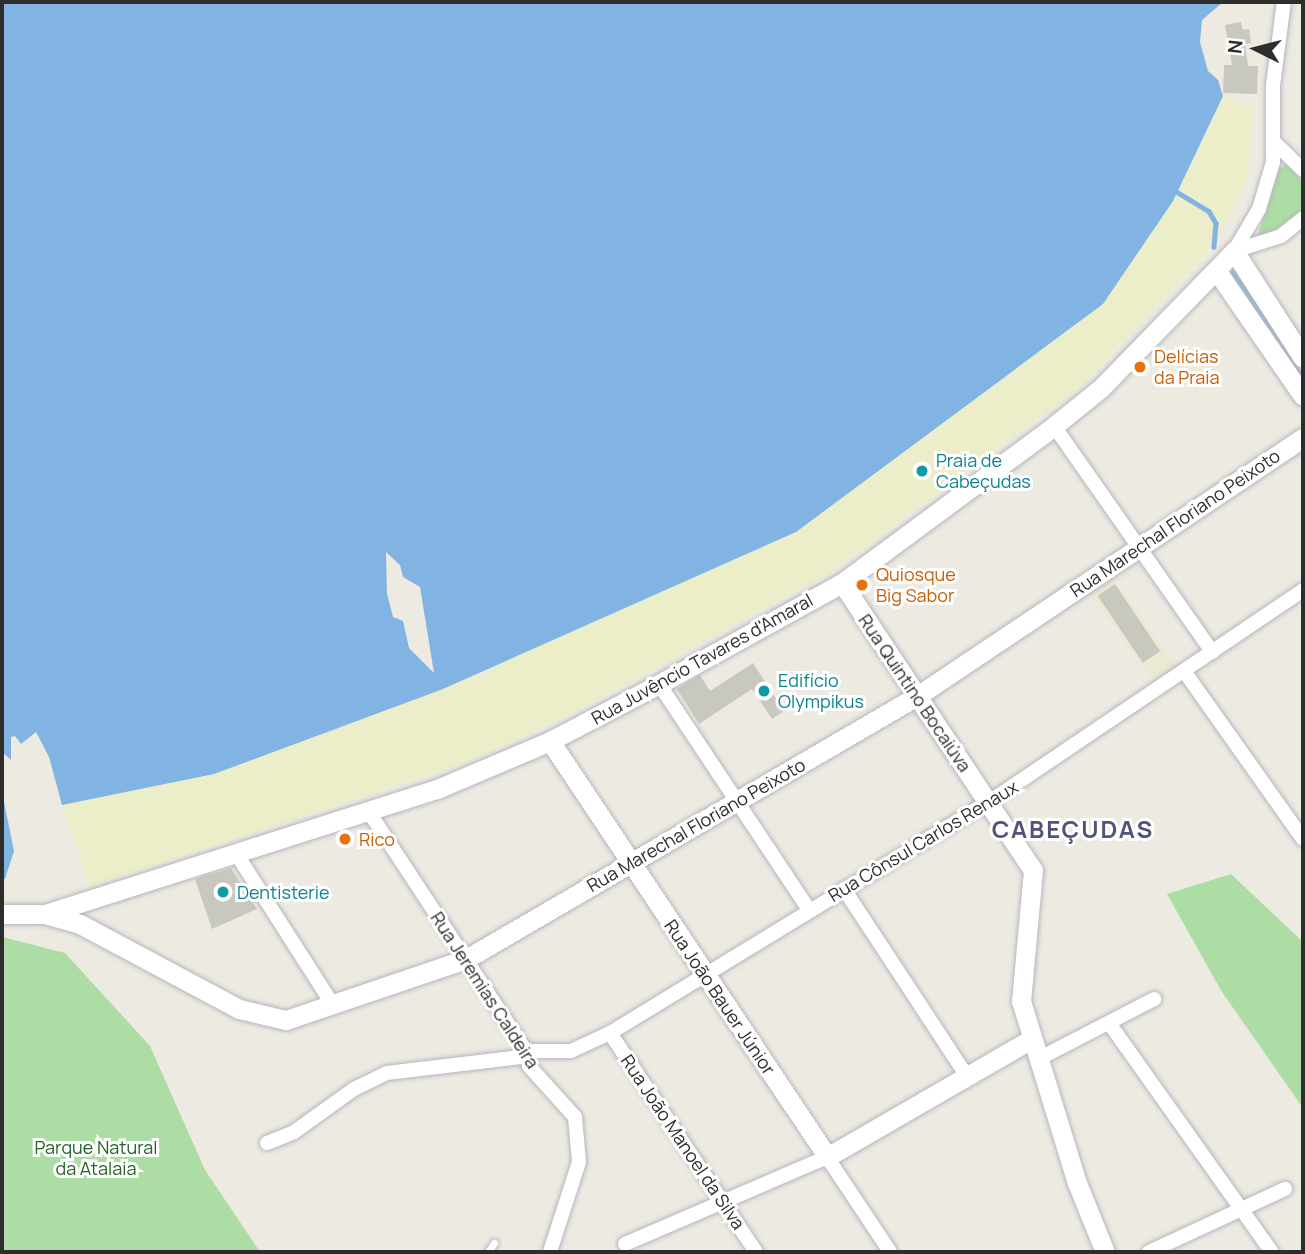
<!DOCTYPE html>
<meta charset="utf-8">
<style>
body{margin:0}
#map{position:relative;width:1305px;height:1254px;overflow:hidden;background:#edeae1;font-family:Manrope,sans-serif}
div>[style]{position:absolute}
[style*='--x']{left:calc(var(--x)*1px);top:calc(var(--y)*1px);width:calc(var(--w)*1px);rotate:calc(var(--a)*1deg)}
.education>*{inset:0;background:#ece9d3;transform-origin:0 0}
.green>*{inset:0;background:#abdda4}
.sand>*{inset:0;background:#ebeec9}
.water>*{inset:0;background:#81b3e3}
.stream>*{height:4.5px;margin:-2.25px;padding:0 2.25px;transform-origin:2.25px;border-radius:2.25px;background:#81b3e3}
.building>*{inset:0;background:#c9c8bf;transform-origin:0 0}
.roads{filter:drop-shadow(0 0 2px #b5b5bf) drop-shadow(0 0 2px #b5b5bf)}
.service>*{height:7px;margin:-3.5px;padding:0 3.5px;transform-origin:3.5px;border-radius:3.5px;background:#fff}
.minor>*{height:14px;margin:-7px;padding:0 7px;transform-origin:7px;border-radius:7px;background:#fff}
.tertiary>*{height:19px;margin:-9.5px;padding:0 9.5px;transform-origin:9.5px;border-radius:9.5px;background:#fff}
.dots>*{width:19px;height:19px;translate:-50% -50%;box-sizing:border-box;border:4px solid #fff;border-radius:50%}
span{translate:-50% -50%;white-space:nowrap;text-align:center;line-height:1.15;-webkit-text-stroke:6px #fff;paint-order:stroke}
.food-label{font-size:18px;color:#c56008}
.left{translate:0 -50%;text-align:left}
.culture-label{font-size:18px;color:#0d838f}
.street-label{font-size:18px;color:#2d2d2d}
.park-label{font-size:18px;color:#236424}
.district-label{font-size:24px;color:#535279;font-weight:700;letter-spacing:2px}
.frame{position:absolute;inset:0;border:4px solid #2d2d2d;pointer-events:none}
.north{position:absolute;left:1221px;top:14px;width:70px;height:70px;-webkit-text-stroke:5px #fff;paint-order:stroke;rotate:276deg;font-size:19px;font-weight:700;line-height:28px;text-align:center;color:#2d2d2d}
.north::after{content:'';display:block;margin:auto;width:24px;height:32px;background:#2d2d2d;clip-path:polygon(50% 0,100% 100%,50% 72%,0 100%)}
</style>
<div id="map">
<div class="education">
<i style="left:1111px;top:576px;width:111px;height:27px;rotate:54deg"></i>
</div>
<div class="green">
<i style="clip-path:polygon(1286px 164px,1303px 182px,1303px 209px,1274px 232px,1257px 237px,1279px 169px)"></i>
<i style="clip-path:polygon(1231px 874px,1303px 942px,1303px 1108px,1222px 992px,1167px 894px)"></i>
<i style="clip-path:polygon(2px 937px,65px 953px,150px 1046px,205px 1170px,260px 1252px,2px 1252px)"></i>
</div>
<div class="sand">
<i style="clip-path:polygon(1223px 96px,1254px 109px,1247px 178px,1219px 239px,1080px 387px,827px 574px,581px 708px,467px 763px,90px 886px,62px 805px,214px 774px,491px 671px,1173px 201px)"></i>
</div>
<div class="water">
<i style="clip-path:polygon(evenodd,2px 2px,1223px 2px,1202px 20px,1200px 42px,1208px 71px,1218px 80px,1223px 96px,1173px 201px,1103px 304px,796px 532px,443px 689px,214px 774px,62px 805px,49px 757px,36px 732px,21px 744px,15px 736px,11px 737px,11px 760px,2px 752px,2px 2px,386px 552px,400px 565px,403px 577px,420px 587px,434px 673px,409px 648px,403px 621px,393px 617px,387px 594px,386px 552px)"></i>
<i style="clip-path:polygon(2px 792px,14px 851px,5px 879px,2px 878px)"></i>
</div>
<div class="stream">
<i style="--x:1177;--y:192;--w:37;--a:31"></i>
<i style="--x:1209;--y:211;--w:14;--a:60"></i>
<i style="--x:1216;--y:223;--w:24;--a:95"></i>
<i style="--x:1233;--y:272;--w:128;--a:56.8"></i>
</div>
<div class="building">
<i style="clip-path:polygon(1241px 22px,1243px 30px,1249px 29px,1251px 43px,1245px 44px,1248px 66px,1258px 66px,1257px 94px,1223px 93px,1224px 65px,1232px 65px,1225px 25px)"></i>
<i style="left:1115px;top:584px;width:81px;height:21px;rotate:56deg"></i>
<i style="clip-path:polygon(753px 663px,784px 711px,772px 719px,752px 689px,699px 724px,677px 689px,700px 675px,710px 691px)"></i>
<i style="clip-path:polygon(231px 868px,257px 909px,212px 929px,195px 879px)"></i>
</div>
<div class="roads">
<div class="service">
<i style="--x:488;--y:1252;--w:11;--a:-56"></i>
</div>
<div class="minor">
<i style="--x:1274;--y:142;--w:40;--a:44"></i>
<i style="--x:1234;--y:251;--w:49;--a:-59.2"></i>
<i style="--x:1259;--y:209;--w:49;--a:-73.4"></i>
<i style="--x:1273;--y:162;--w:77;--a:-90"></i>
<i style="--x:1273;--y:85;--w:84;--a:-82.5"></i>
<i style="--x:1234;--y:251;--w:49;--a:-17.7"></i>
<i style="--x:1281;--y:236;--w:28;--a:-39"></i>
<i style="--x:1054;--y:426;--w:276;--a:55"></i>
<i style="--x:1184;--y:671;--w:206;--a:54.7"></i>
<i style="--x:659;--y:684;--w:271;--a:56.4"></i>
<i style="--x:369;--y:812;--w:286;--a:56.7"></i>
<i style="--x:526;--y:1051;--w:15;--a:79"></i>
<i style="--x:529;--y:1066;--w:69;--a:48"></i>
<i style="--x:575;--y:1117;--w:45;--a:84.9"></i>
<i style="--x:579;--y:1162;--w:95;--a:107.9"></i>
<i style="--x:237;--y:855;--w:178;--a:57.4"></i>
<i style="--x:844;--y:889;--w:222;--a:56.7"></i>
<i style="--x:1109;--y:1023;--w:281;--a:54.6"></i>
<i style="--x:610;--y:1033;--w:263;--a:56.3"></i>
<i style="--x:526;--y:1051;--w:45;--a:0"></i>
<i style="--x:571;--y:1051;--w:43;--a:-24.8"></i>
<i style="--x:610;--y:1033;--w:444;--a:-31.4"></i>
<i style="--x:989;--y:802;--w:379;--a:-34"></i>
<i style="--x:1038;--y:1059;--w:131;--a:-27.3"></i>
<i style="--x:267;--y:1143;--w:29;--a:-22"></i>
<i style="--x:294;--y:1132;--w:74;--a:-35.6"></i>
<i style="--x:354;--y:1089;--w:37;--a:-26"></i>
<i style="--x:387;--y:1073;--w:135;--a:-6.8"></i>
<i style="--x:521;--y:1057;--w:8;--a:-50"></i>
<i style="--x:625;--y:1244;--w:220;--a:-23.3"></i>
<i style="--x:827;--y:1157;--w:114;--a:56.4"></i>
<i style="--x:1149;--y:1252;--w:150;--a:-24.9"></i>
</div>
<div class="tertiary">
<i style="--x:1216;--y:270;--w:153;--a:55.4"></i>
<i style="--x:842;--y:583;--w:345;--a:56.4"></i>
<i style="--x:1033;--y:870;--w:132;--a:95.2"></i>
<i style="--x:1021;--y:1001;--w:190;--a:72.9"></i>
<i style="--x:1077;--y:1183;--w:74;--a:67.9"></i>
<i style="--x:550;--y:741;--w:500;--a:56.3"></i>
<i style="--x:827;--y:1157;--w:234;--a:-30"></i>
<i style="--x:2;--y:914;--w:43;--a:0"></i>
<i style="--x:45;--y:914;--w:411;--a:-17.7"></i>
<i style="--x:437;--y:789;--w:123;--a:-23"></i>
<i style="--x:550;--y:741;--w:123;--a:-27.6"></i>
<i style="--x:659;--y:684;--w:209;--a:-28.9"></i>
<i style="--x:842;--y:583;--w:264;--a:-36.5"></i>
<i style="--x:1054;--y:426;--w:60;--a:-39"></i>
<i style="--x:1101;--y:388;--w:191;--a:-45.8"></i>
<i style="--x:1234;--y:251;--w:127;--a:57.2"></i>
<i style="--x:45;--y:914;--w:36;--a:16"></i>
<i style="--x:80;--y:924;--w:180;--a:28.1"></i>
<i style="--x:239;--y:1009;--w:48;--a:13.2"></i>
<i style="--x:286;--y:1020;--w:190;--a:-18.7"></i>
<i style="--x:466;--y:959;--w:522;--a:-30.25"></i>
<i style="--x:917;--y:696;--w:464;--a:-33.8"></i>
</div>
</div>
<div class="dots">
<i style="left:1140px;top:367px;background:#e8710a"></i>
<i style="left:922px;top:471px;background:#0f9aa8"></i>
<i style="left:862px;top:585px;background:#e8710a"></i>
<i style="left:764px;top:691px;background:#0f9aa8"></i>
<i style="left:345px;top:839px;background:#e8710a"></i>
<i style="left:223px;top:892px;background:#0f9aa8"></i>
</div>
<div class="food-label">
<span class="left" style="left:1154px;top:367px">Delícias<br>da Praia</span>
<span class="left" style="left:876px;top:585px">Quiosque<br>Big Sabor</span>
<span class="left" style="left:359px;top:839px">Rico</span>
</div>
<div class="culture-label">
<span class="left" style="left:936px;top:471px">Praia de<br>Cabeçudas</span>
<span class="left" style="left:778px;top:691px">Edifício<br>Olympikus</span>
<span class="left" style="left:237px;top:892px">Dentisterie</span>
</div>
<div class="street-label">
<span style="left:1175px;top:523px;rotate:-34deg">Rua Marechal Floriano Peixoto</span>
<span style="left:702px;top:659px;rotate:-29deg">Rua Juvêncio Tavares d'Amaral</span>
<span style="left:915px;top:693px;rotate:56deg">Rua Quintino Bocaiúva</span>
<span style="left:696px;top:825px;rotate:-30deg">Rua Marechal Floriano Peixoto</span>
<span style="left:923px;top:841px;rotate:-31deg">Rua Cônsul Carlos Renaux</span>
<span style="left:485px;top:990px;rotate:57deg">Rua Jeremias Caldeira</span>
<span style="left:720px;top:997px;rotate:56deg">Rua João Bauer Júnior</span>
<span style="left:683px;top:1142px;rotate:56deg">Rua João Manoel da Silva</span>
</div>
<div class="park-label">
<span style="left:96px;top:1158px">Parque Natural<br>da Atalaia</span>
</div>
<div class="district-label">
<span style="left:1073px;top:829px">CABEÇUDAS</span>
</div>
<div class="frame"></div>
<div class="north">N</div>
</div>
